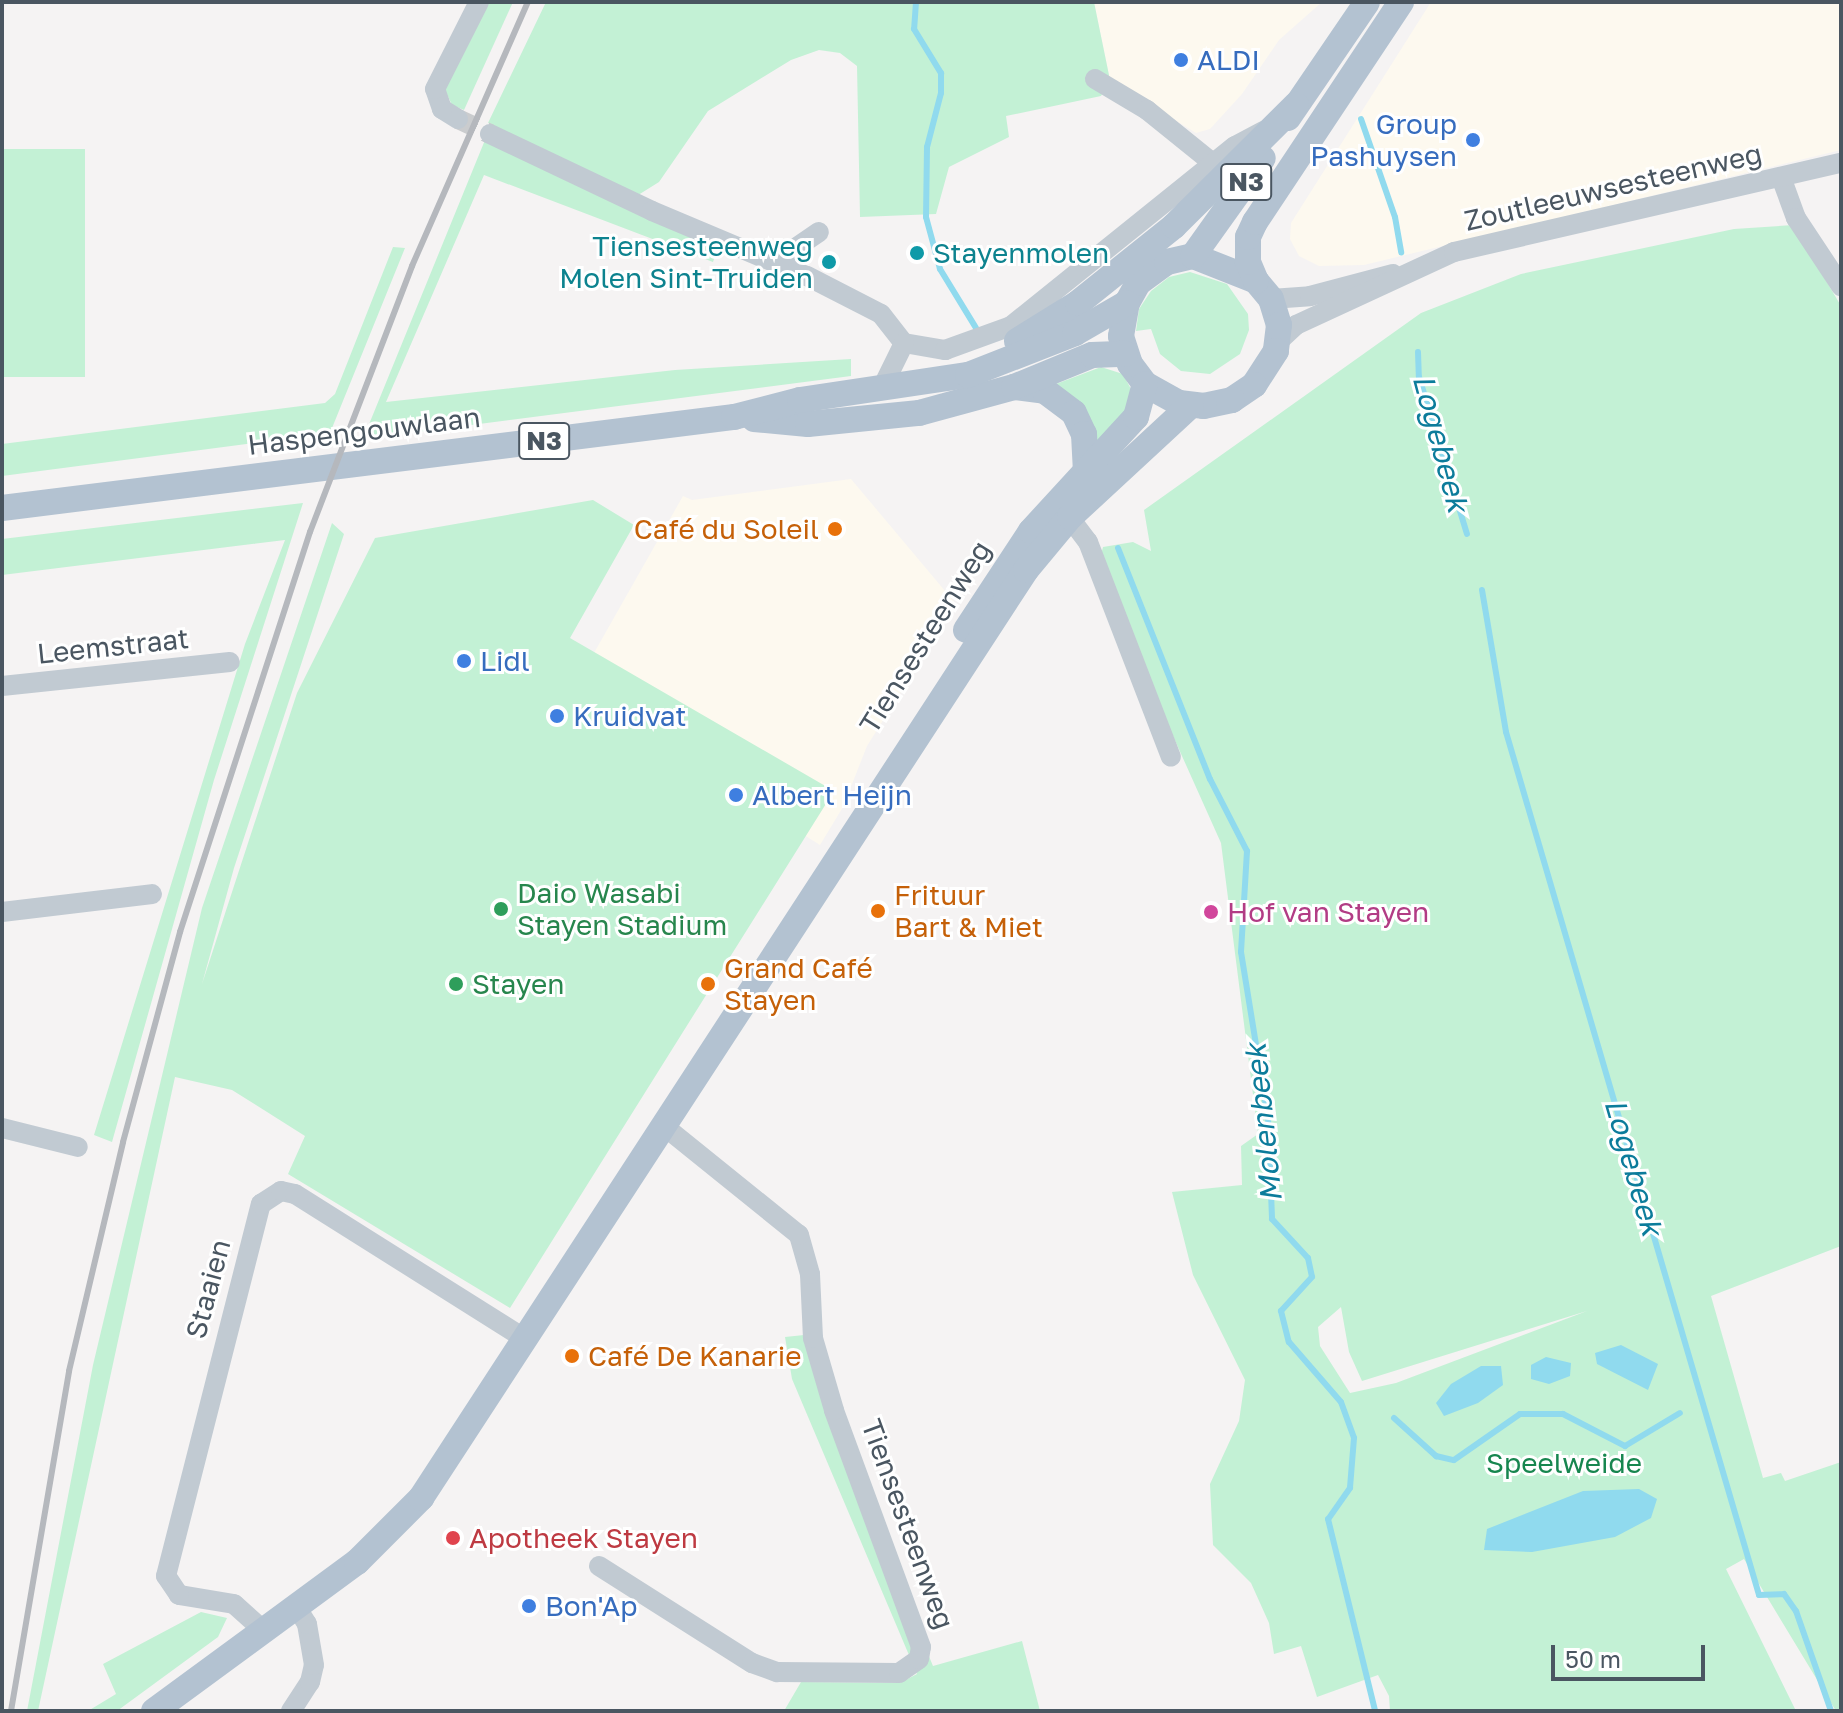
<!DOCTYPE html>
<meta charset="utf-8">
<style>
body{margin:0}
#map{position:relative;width:1843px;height:1713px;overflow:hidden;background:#f5f3f3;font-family:"Golos Text",sans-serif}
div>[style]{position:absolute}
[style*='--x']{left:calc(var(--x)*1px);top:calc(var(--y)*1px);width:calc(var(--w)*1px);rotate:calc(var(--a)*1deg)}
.commercial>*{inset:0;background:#fdf9ef}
.green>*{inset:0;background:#c3f1d5;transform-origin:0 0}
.water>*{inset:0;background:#90daee}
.stream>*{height:6px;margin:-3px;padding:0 3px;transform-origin:3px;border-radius:3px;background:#90daee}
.minor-tunnel>*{height:20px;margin-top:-10px;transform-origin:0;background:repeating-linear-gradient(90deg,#caccce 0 20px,transparent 0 30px)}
.minor>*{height:20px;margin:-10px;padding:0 10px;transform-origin:10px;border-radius:10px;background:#c1cad2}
.major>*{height:26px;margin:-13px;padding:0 13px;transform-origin:13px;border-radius:13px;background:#b3c2d1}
.rail>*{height:6px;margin:-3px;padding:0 3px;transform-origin:3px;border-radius:3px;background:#b5b8bd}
.dots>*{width:22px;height:22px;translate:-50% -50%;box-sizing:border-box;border:4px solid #fff;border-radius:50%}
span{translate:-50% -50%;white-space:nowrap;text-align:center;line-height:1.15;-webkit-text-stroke:6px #fff;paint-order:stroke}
.shield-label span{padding:2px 6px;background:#fff;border:2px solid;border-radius:6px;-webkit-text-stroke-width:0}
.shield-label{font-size:26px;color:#4a5661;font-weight:700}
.shop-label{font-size:28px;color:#366cbe}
.left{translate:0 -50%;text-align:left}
.right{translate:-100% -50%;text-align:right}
.street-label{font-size:28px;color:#4a5661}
.culture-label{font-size:28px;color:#0d838f}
.food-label{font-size:28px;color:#c56008}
.leisure-label{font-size:28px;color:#27864d}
.hotel-label{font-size:28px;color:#b23c85}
.park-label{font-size:28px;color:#17864f}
.health-label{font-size:28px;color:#be3a42}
.water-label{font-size:30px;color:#0c7c9b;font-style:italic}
.frame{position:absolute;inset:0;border:4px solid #4a5661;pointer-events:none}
.scale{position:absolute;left:1551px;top:1645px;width:154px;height:36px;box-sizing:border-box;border:4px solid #4a5661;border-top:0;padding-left:10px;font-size:24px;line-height:28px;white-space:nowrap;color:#4a5661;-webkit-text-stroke:6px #fff;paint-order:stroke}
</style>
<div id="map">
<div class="commercial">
<i style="clip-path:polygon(1094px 2px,1322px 2px,1279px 40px,1242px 94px,1210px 129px,1196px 133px,1110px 80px)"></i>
<i style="clip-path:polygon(1431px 2px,1841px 2px,1841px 150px,1364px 265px,1319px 266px,1299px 256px,1290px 239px,1291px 223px)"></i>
<i style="clip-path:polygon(851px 479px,956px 604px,867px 746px,843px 807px,820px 845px,573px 690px,683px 496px,692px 500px)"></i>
</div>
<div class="green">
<i style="clip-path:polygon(488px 2px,513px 2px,464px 110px,452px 105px,445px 90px)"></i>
<i style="clip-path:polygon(546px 2px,1094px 2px,1110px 80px,1101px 96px,1006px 116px,1009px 137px,949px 167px,936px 214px,860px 217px,857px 66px,840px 53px,819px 50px,791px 60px,708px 111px,659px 182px,635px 197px,488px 123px)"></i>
<i style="clip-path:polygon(485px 140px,718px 247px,713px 262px,484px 175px,386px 402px,675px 370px,851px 359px,851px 376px,363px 439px)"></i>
<i style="left:85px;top:149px;width:228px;height:83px;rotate:90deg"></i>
<i style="clip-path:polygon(evenodd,1793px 225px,1841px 306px,1841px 1246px,1711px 1296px,1763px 1478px,1781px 1473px,1785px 1481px,1841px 1462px,1841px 1711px,1836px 1711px,1744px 1559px,1726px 1569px,1796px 1711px,1390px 1711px,1389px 1696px,1378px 1675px,1317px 1697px,1301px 1646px,1274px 1654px,1269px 1623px,1251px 1583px,1213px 1545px,1210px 1484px,1239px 1421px,1245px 1380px,1193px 1275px,1172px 1192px,1242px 1185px,1241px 1146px,1258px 1134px,1221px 843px,1143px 669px,1101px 555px,1103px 547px,1133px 542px,1151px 551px,1144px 510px,1421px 313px,1521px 274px,1734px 229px,1793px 225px,1341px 1307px,1349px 1352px,1362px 1381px,1587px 1311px,1396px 1383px,1350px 1393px,1320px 1346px,1318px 1327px,1341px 1307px)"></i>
<i style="clip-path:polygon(393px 247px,405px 248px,330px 433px,2px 476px,2px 444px,325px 403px,335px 394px)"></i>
<i style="clip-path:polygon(1190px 272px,1227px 284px,1248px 314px,1249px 330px,1240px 354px,1210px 374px,1181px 371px,1160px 354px,1151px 329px,1136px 331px,1139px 309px,1151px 291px,1169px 277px)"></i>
<i style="clip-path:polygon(1101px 367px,1123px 374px,1132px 391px,1130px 406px,1094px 453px,1056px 384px)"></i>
<i style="clip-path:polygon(593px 500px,634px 525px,570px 638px,834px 791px,510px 1308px,288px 1174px,305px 1136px,232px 1090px,175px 1077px,38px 1711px,27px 1711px,93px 1365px,202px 908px,332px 523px,344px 534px,234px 868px,202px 984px,297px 693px,375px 538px)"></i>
<i style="clip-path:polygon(303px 503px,214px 780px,112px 1142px,94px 1135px,245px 644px,285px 540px,2px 575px,2px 539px)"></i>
<i style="clip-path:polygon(804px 1335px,826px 1408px,933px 1666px,1022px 1641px,1040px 1711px,784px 1711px,801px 1682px,900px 1683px,917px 1674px,792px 1379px,785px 1337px)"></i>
<i style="clip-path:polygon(201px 1612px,227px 1618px,218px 1637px,117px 1711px,88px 1711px,116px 1694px,103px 1664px)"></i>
</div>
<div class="water">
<i style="clip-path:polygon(1621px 1345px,1658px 1364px,1648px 1390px,1597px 1364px,1595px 1353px)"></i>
<i style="clip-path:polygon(1546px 1357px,1571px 1363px,1570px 1376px,1549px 1384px,1531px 1379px,1531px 1365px)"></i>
<i style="clip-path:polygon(1481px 1366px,1501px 1366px,1503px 1385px,1478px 1403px,1444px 1416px,1436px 1403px,1451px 1384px)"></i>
<i style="clip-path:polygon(1639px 1489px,1657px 1499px,1651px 1518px,1615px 1537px,1532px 1552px,1484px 1550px,1487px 1529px,1583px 1491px)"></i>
</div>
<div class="stream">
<i style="--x:916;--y:2;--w:27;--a:94"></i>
<i style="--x:914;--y:29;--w:52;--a:58.5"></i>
<i style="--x:941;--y:73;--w:20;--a:90"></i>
<i style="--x:941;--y:93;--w:56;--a:104.5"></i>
<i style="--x:927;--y:147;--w:70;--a:90.8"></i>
<i style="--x:926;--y:217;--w:54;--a:74.9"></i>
<i style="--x:940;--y:269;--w:69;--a:58.6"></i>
<i style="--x:1361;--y:119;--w:104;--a:70.9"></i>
<i style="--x:1395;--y:217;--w:36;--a:80"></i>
<i style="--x:1418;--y:352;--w:25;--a:88"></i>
<i style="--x:1419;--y:377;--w:164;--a:73"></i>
<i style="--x:1118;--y:548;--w:249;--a:68.3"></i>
<i style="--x:1210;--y:779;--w:81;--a:62.8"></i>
<i style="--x:1247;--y:851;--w:101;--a:93.4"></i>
<i style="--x:1241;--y:952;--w:168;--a:80.8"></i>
<i style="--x:1268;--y:1118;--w:101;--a:87.7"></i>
<i style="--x:1272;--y:1219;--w:53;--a:47.3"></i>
<i style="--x:1308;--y:1258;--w:19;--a:78"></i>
<i style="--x:1312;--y:1277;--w:46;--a:132.4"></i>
<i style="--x:1281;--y:1311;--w:32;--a:76"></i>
<i style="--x:1289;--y:1342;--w:79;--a:49.1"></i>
<i style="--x:1341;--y:1402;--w:38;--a:70"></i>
<i style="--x:1354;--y:1438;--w:50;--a:94.6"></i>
<i style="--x:1350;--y:1488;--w:38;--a:125"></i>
<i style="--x:1328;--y:1519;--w:198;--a:76.2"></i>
<i style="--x:1482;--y:590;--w:144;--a:80.4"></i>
<i style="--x:1506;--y:732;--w:899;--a:73.66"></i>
<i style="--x:1759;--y:1595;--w:25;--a:-2"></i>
<i style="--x:1784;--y:1594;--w:21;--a:55"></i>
<i style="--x:1796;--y:1611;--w:106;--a:70.7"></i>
<i style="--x:1394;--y:1418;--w:57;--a:42.1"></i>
<i style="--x:1436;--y:1456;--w:18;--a:13"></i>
<i style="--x:1454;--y:1460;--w:80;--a:-34.9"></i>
<i style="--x:1520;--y:1414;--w:43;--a:0"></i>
<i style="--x:1563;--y:1414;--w:70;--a:27.3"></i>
<i style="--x:1625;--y:1446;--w:64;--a:-31"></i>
</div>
<div class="minor-tunnel">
<i style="--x:458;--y:119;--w:35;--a:25"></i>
</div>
<div class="minor">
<i style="--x:1095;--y:79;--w:61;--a:30.8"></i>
<i style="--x:1147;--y:110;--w:86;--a:38.9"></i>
<i style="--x:458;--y:119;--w:19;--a:-148"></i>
<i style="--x:442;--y:109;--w:21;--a:-109"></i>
<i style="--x:435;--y:89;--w:97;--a:-63.2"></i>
<i style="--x:490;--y:134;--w:179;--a:25.4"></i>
<i style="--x:652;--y:211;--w:168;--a:22.8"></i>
<i style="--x:807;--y:276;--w:83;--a:27.2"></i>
<i style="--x:881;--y:314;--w:37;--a:52"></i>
<i style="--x:1781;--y:177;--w:44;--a:69.9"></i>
<i style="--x:1796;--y:218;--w:82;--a:56.5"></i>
<i style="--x:775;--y:262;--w:53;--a:-34.3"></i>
<i style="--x:1271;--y:299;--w:39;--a:-4"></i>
<i style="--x:1310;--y:296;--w:86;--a:-14.8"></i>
<i style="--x:1280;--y:340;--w:22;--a:-43"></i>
<i style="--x:1296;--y:325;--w:174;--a:-24.8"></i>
<i style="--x:1454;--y:252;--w:397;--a:-13"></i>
<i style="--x:904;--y:343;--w:42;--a:9.7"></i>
<i style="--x:945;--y:350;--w:70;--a:-20"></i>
<i style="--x:1011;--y:326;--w:287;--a:-38.8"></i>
<i style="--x:1235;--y:146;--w:32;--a:-28"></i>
<i style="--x:881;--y:390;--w:52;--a:-63.9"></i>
<i style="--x:1063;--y:509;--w:41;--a:52.9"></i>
<i style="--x:1088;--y:542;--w:230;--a:68.9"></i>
<i style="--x:2;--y:686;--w:229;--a:-6"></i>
<i style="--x:2;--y:912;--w:151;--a:-6.8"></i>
<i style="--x:2;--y:1128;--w:78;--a:14"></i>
<i style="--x:599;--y:1566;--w:181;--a:32.4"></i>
<i style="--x:752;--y:1663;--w:27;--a:20"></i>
<i style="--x:777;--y:1672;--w:122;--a:0.5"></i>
<i style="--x:899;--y:1673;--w:24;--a:-35"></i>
<i style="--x:919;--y:1659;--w:12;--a:-81"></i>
<i style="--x:921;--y:1647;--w:252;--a:-110.2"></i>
<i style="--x:834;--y:1410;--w:75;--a:-106.3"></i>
<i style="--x:813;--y:1338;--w:64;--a:-92.7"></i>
<i style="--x:810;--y:1274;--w:41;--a:-105.8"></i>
<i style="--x:799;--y:1235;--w:174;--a:-141.1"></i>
<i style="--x:264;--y:1631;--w:40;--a:-138"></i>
<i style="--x:234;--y:1604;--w:56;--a:-170.7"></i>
<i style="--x:179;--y:1595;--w:23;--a:-124"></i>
<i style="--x:166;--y:1576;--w:384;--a:-75.7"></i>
<i style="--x:261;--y:1204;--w:24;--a:-33"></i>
<i style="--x:281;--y:1191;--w:14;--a:12"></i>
<i style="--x:295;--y:1194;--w:274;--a:32.2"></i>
<i style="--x:291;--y:1711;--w:35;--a:-57"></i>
<i style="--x:310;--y:1682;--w:17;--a:-77"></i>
<i style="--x:314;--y:1665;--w:42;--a:-99.7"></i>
<i style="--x:307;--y:1624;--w:19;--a:-122"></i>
</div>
<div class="major">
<i style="--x:1288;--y:118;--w:140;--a:-55.7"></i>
<i style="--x:1193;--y:256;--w:68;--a:21.6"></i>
<i style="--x:1256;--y:281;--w:23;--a:50"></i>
<i style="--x:1271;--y:299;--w:27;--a:73"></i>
<i style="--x:1279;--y:325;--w:26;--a:97"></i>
<i style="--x:1276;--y:351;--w:40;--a:122.9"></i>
<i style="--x:1254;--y:385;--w:27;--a:146"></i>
<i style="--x:1232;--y:400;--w:29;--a:168"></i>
<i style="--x:1204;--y:406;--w:25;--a:-173"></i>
<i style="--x:1179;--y:403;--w:39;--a:-151"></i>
<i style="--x:1145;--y:384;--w:25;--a:-127"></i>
<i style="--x:1130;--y:364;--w:29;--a:-108"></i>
<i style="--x:1121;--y:336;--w:34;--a:-80"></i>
<i style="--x:1127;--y:303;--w:23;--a:-61"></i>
<i style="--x:1138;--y:283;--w:36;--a:-36"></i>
<i style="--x:1167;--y:262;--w:27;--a:-13"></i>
<i style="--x:1193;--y:256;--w:120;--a:-54.5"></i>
<i style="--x:1256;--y:281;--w:21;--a:-113"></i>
<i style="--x:1248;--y:262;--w:25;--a:-90"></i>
<i style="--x:1248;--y:237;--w:17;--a:-65"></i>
<i style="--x:1255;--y:222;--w:264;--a:-56.4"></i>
<i style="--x:1017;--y:341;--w:72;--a:-31.9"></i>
<i style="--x:1078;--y:303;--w:123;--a:-38.7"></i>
<i style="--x:1174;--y:226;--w:172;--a:-44.8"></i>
<i style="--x:1014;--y:387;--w:31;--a:7"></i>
<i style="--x:1045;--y:391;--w:36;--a:37"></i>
<i style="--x:1074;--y:413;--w:23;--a:65"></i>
<i style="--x:1084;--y:434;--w:36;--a:87"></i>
<i style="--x:754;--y:419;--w:54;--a:5.3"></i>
<i style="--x:808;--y:424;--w:112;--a:-5.7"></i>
<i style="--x:919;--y:413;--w:98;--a:-15.3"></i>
<i style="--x:1014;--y:387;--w:84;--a:-22.3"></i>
<i style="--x:1092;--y:355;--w:33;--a:-2"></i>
<i style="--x:2;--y:508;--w:738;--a:-7.09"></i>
<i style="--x:734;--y:417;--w:68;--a:-14.4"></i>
<i style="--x:800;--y:400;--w:170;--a:-8.5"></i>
<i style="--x:968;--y:375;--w:115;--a:-21.4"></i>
<i style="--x:1075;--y:333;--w:60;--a:-30"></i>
<i style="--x:966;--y:630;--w:118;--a:-56.7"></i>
<i style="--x:1031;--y:531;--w:155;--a:-47.4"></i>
<i style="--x:1136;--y:417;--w:34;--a:-75"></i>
<i style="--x:154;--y:1711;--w:252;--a:-36.3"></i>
<i style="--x:357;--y:1562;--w:91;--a:-45"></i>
<i style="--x:421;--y:1498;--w:1108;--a:-56.9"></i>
<i style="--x:1026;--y:570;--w:69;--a:-50.3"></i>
<i style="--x:1070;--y:517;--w:165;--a:-42.8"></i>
</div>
<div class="rail">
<i style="--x:11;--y:1711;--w:345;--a:-80.3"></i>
<i style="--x:69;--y:1371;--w:235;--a:-76.7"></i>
<i style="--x:123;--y:1142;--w:218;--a:-74.8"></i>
<i style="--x:180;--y:932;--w:421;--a:-72"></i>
<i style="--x:310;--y:532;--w:285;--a:-69"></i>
<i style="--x:412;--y:266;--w:288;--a:-66.3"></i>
</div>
<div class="dots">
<i style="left:1181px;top:60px;background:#3f7fe0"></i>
<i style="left:1473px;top:140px;background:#3f7fe0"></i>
<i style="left:917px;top:253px;background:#0f9aa8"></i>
<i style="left:829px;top:262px;background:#0f9aa8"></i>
<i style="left:835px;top:529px;background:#e8710a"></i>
<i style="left:464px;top:661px;background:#3f7fe0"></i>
<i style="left:557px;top:716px;background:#3f7fe0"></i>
<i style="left:736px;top:795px;background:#3f7fe0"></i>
<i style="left:501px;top:909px;background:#2e9e5b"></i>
<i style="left:878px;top:911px;background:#e8710a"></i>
<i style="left:1211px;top:912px;background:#d1479c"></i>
<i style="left:456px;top:984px;background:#2e9e5b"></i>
<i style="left:708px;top:984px;background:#e8710a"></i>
<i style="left:572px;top:1356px;background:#e8710a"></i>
<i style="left:453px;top:1538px;background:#e0444e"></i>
<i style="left:529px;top:1606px;background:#3f7fe0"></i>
</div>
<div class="shield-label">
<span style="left:1246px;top:182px">N3</span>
<span style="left:544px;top:441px">N3</span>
</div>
<div class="shop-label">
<span class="left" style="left:1197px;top:60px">ALDI</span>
<span class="right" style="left:1457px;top:140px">Group<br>Pashuysen</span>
<span class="left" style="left:480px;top:661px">Lidl</span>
<span class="left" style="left:573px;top:716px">Kruidvat</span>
<span class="left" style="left:752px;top:795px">Albert Heijn</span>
<span class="left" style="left:545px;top:1606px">Bon'Ap</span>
</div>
<div class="street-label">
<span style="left:1613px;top:187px;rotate:-13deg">Zoutleeuwsesteenweg</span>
<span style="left:364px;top:431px;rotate:-7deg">Haspengouwlaan</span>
<span style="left:925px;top:637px;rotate:-58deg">Tiensesteenweg</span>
<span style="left:113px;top:646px;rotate:-6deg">Leemstraat</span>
<span style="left:208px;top:1289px;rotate:-75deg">Staaien</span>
<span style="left:908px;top:1524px;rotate:70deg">Tiensesteenweg</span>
</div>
<div class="culture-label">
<span class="right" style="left:813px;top:262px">Tiensesteenweg<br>Molen Sint-Truiden</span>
<span class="left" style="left:933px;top:253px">Stayenmolen</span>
</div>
<div class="food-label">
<span class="right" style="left:819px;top:529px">Café du Soleil</span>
<span class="left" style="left:894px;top:911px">Frituur<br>Bart &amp; Miet</span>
<span class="left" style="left:724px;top:984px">Grand Café<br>Stayen</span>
<span class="left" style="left:588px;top:1356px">Café De Kanarie</span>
</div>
<div class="leisure-label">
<span class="left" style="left:517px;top:909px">Daio Wasabi<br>Stayen Stadium</span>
<span class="left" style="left:472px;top:984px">Stayen</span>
</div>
<div class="hotel-label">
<span class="left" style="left:1227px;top:912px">Hof van Stayen</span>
</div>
<div class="park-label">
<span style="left:1564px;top:1463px">Speelweide</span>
</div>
<div class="health-label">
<span class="left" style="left:469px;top:1538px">Apotheek Stayen</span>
</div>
<div class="water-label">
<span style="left:1441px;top:443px;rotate:75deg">Logebeek</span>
<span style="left:1263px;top:1123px;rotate:-96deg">Molenbeek</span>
<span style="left:1634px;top:1167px;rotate:74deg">Logebeek</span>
</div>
<div class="frame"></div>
<div class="scale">50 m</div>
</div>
